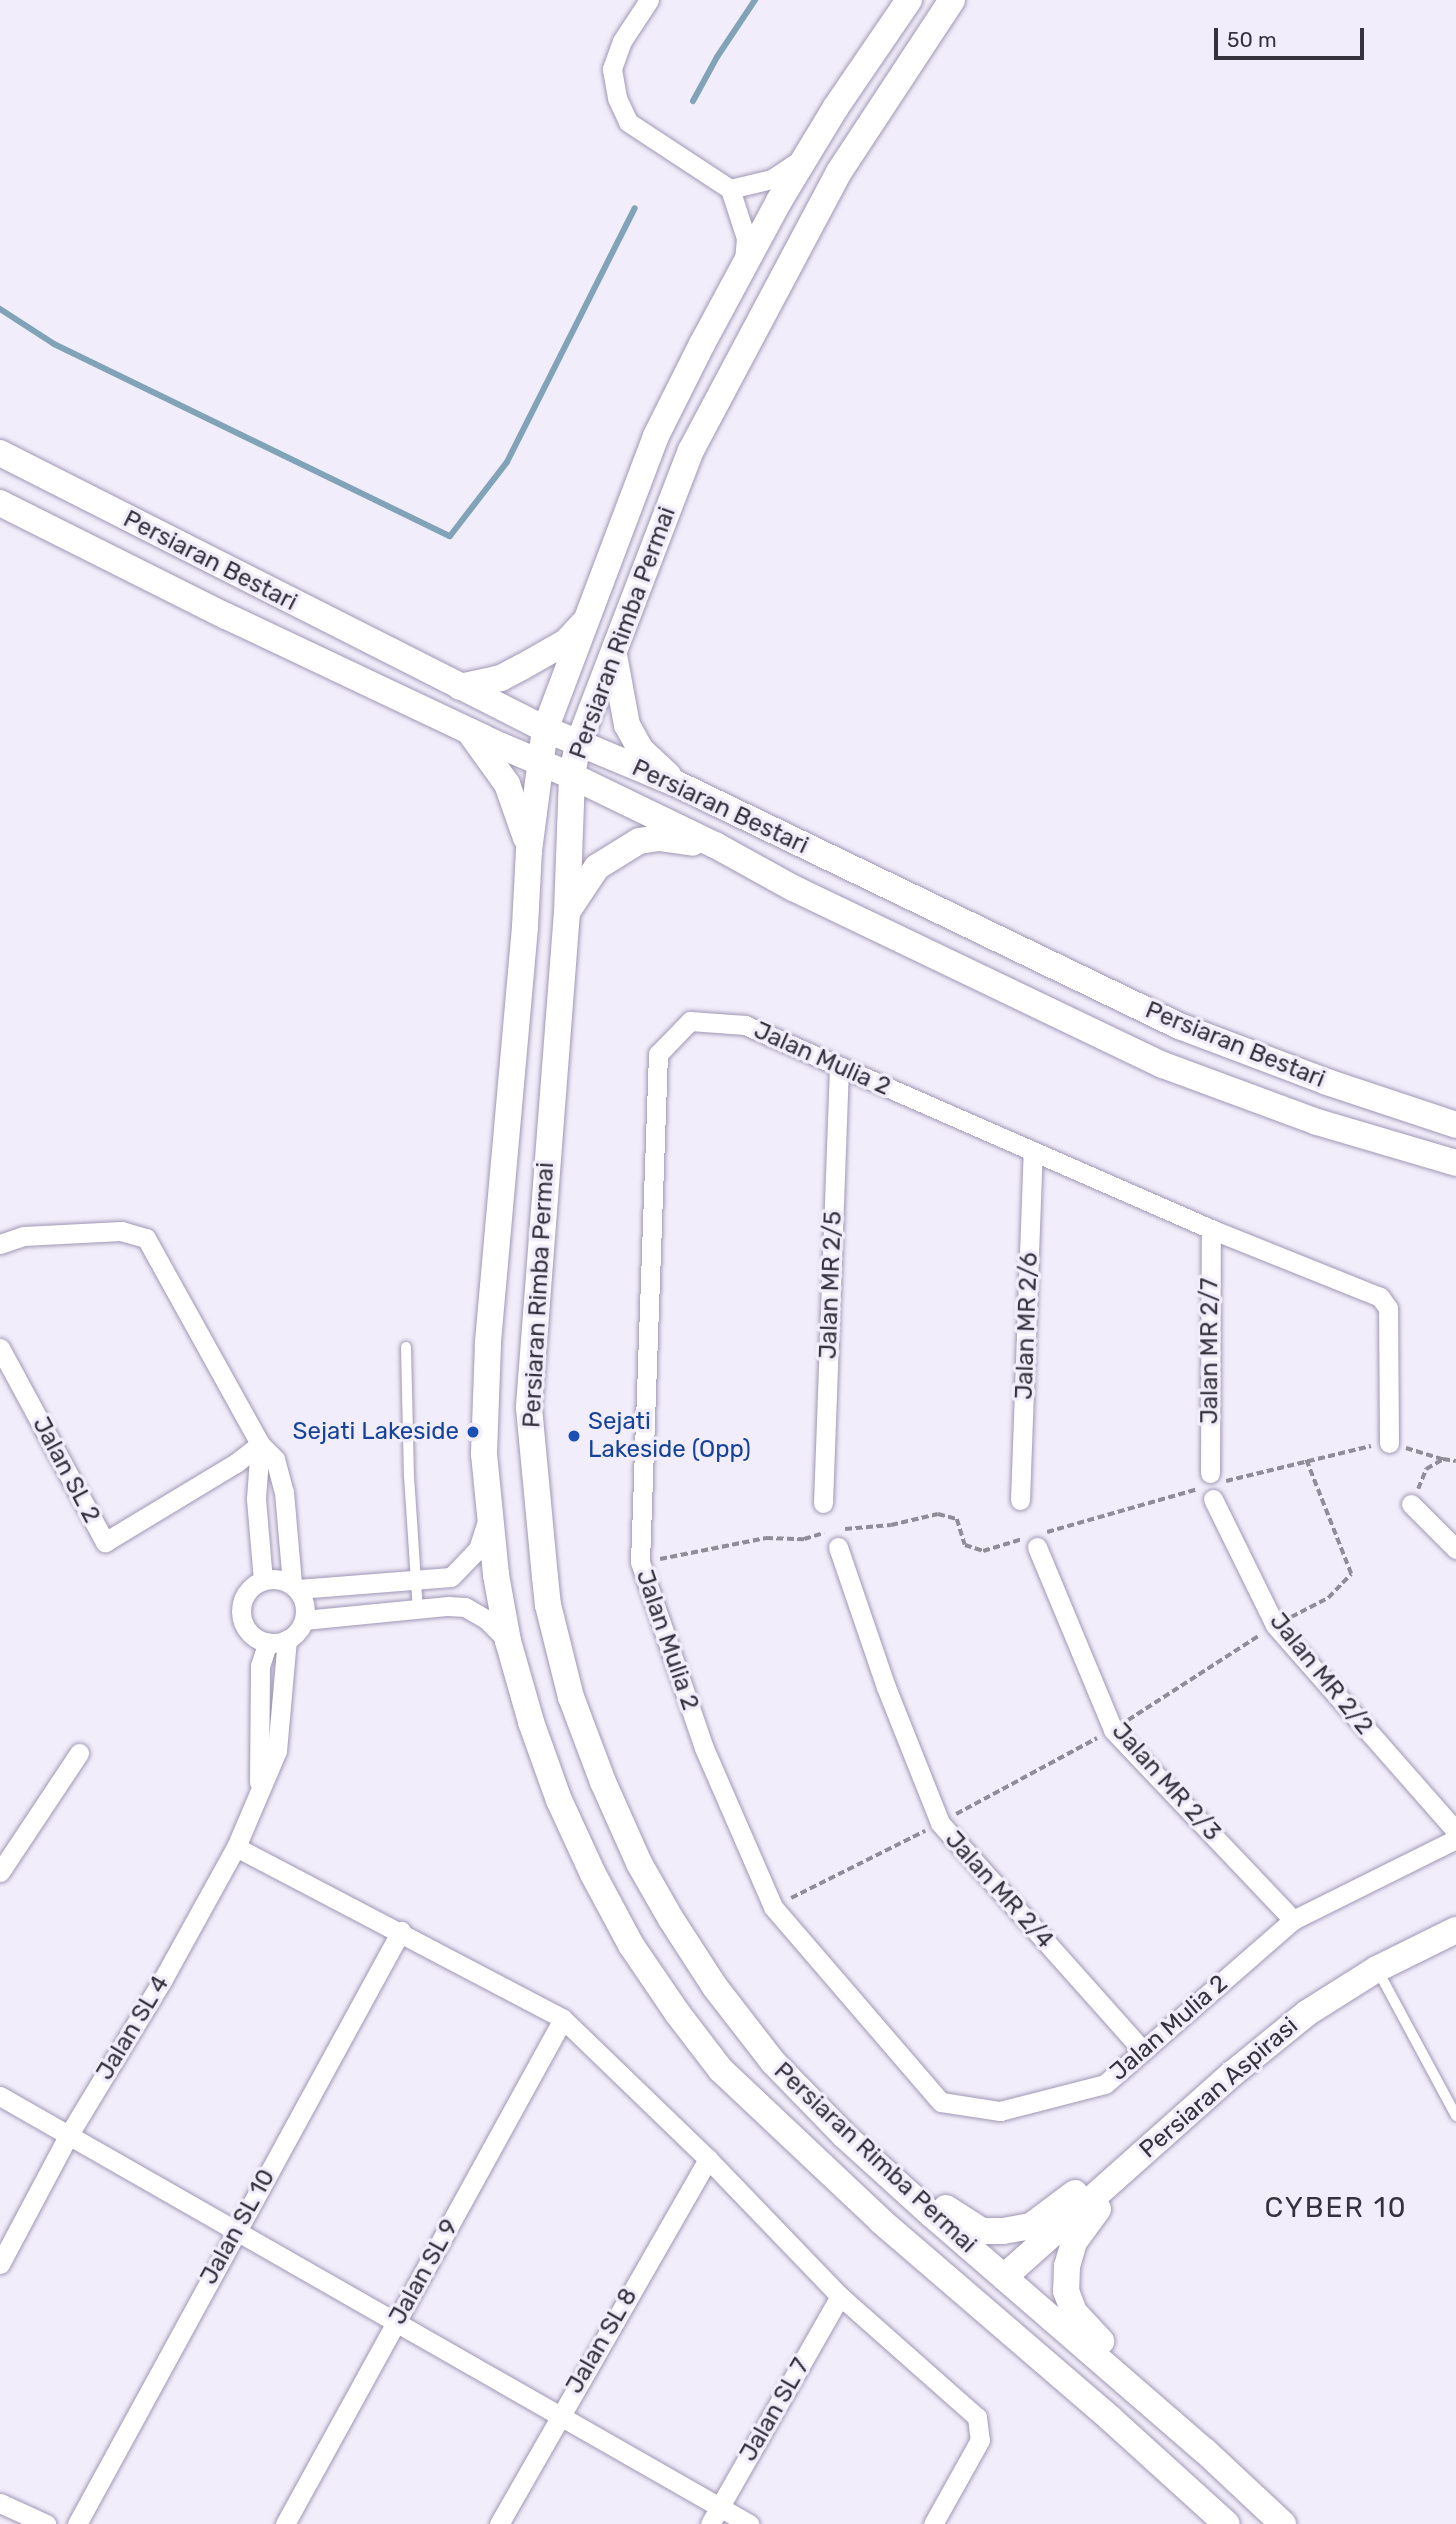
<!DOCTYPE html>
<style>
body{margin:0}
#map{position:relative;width:1456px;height:2524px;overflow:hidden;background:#f1edfa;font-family:Rubik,sans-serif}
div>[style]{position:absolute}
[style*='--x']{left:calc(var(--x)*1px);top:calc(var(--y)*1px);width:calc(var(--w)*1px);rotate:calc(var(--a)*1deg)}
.stream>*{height:6px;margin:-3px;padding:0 3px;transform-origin:3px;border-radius:3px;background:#80a3b8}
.path>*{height:3.5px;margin-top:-1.75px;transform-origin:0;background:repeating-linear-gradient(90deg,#908d99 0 7px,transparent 0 10.5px)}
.roads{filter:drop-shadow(0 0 2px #a097b4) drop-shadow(0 0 2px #a097b4)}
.lane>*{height:10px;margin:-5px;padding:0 5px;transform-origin:5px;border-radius:5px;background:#fff}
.street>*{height:19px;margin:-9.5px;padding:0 9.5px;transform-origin:9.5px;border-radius:9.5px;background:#fff}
.street>.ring{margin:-9.5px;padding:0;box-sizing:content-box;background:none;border:19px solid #fff;border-radius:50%}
.secondary>*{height:26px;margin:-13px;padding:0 13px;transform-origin:13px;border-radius:13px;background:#fff}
.dots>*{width:19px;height:19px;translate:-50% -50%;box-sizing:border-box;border:4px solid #f1edfa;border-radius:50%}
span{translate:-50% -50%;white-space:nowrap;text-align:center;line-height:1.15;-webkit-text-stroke:7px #f1edfa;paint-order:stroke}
.street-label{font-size:24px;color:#35323e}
.transit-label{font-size:24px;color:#164399}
.left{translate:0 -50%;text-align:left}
.right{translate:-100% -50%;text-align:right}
.quarter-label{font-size:28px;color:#35323e;letter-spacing:2px}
.scale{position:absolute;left:1214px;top:28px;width:150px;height:32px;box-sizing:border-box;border:4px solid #35323e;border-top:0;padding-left:9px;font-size:21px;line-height:24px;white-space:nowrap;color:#35323e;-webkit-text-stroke:5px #f1edfa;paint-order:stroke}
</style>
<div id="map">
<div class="stream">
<i style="--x:693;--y:101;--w:50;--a:-61.4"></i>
<i style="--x:717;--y:57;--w:69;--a:-56.3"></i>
<i style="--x:0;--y:309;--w:64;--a:32.9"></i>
<i style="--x:54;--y:344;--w:440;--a:25.9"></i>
<i style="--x:450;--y:536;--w:93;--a:-52.4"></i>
<i style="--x:507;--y:462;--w:284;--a:-63.3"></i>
</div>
<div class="path">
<i style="--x:1406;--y:1448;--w:39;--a:17"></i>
<i style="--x:1226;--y:1481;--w:149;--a:-13.6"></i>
<i style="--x:1418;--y:1489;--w:22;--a:-68"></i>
<i style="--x:1426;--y:1469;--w:20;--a:-30"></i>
<i style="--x:1443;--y:1459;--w:13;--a:9"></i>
<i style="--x:845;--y:1529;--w:46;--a:-5"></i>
<i style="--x:891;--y:1525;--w:48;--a:-13.2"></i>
<i style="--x:938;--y:1514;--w:20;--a:15"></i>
<i style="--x:957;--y:1519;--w:27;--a:73"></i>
<i style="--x:965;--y:1545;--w:19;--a:18"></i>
<i style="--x:983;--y:1551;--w:39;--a:-17"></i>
<i style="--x:1047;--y:1532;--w:157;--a:-15.9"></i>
<i style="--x:660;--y:1559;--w:108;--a:-11.2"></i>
<i style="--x:766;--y:1538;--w:38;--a:2"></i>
<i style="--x:804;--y:1539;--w:21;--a:-17"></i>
<i style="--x:1291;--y:1617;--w:42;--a:-27.2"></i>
<i style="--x:1328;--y:1598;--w:33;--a:-46"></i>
<i style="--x:1351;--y:1574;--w:123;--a:-111.5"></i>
<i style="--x:1128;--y:1720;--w:157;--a:-32.8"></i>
<i style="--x:956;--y:1814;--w:160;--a:-28.3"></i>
<i style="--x:791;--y:1898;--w:150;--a:-26.6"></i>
</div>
<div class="roads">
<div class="lane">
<i style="--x:406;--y:1347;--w:129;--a:88.7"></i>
<i style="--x:409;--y:1476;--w:134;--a:86.2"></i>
<i style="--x:1377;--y:1969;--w:167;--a:61.7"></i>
</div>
<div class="street">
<i style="--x:649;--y:0;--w:49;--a:123.4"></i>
<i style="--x:622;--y:41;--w:30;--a:110"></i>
<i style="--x:612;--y:69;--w:29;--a:80"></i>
<i style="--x:617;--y:98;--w:26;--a:65"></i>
<i style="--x:628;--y:122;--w:122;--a:33.3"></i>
<i style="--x:730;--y:189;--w:52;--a:71.9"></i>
<i style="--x:746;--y:238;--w:23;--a:95"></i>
<i style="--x:730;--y:189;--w:43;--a:-13.4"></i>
<i style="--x:772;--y:179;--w:36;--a:-34"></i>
<i style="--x:0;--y:1244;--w:24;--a:-19"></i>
<i style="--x:23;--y:1236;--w:98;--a:-2.9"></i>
<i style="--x:121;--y:1231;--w:26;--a:16"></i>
<i style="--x:146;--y:1238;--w:235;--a:61"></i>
<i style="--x:260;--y:1444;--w:21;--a:45"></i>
<i style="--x:275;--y:1459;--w:34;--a:75"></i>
<i style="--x:284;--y:1492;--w:92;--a:85"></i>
<i style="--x:0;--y:1348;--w:221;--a:61.6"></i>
<i style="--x:105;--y:1542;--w:153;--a:-31.1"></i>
<i style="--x:236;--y:1463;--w:31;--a:-38"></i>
<i style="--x:1389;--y:1443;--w:135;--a:-90.4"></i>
<i style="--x:1388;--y:1308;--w:14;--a:-126"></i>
<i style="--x:1380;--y:1297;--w:182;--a:-158.1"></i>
<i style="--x:1211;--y:1229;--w:509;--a:-156.36"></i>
<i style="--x:745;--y:1025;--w:55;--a:-175.8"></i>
<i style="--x:690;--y:1021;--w:46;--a:134.1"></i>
<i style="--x:658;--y:1054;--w:508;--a:92.03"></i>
<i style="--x:640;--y:1562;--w:197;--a:71"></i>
<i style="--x:704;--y:1748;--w:173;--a:66.5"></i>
<i style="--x:773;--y:1907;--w:257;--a:49.3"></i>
<i style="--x:941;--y:2102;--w:60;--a:8.7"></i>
<i style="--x:1000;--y:2111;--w:108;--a:-14.4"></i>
<i style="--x:1105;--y:2084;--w:249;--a:-41.1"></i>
<i style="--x:1293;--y:1920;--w:182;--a:-26.4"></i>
<i style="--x:260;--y:1444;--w:55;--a:94.2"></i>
<i style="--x:256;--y:1499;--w:81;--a:85.1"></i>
<i style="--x:1210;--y:1473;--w:244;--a:-89.8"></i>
<i style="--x:1213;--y:1499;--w:140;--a:63.8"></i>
<i style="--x:1275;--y:1625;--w:274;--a:48.7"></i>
<i style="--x:1020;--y:1500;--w:349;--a:-87.9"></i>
<i style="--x:823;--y:1503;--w:436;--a:-87.9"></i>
<i style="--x:1411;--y:1504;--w:64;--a:45"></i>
<i style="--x:838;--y:1547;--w:148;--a:71.1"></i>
<i style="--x:886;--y:1687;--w:146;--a:68.3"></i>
<i style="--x:940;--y:1823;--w:305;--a:48.3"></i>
<i style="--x:1037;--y:1547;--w:198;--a:67.4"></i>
<i style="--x:1113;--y:1730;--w:262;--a:46.5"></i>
<i class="ring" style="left:241px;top:1579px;width:45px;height:45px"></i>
<i style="--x:298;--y:1589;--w:153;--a:-4.5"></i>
<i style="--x:451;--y:1577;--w:39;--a:-46"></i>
<i style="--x:478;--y:1549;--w:33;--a:-72"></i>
<i style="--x:304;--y:1620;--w:145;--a:-5.6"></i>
<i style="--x:448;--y:1606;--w:17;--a:3"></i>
<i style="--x:465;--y:1607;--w:24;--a:30"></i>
<i style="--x:486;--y:1619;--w:31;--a:45"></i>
<i style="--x:259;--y:1782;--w:116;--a:-89.5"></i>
<i style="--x:260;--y:1666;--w:25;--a:-72"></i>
<i style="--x:236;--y:1847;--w:369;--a:27.7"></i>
<i style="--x:563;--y:2019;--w:202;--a:44"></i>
<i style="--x:708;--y:2159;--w:190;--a:46.1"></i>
<i style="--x:840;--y:2296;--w:183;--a:41.5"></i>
<i style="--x:977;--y:2417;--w:23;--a:83"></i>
<i style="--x:980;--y:2440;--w:96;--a:119.2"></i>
<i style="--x:0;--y:1872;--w:143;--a:-56.4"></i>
<i style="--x:0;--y:2096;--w:863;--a:29.74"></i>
<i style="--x:0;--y:2264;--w:145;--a:-62"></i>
<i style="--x:68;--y:2136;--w:184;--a:-58.8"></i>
<i style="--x:163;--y:1979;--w:151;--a:-61.1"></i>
<i style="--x:236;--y:1847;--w:104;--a:-66.9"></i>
<i style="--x:277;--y:1751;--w:112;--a:-84.9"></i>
<i style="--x:0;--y:2503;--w:51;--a:24.5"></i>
<i style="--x:77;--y:2524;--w:676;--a:-61.35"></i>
<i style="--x:285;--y:2524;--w:576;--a:-61.17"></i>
<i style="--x:499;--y:2524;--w:421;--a:-60.2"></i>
<i style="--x:710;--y:2524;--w:262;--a:-60.3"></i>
</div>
<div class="secondary">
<i style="--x:909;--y:0;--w:130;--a:124.3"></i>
<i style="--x:836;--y:107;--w:110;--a:121.2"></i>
<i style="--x:779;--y:201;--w:162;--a:118.3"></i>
<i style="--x:702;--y:344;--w:103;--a:116.6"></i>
<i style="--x:656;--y:436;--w:313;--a:110.7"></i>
<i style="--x:545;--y:729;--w:122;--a:97.5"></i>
<i style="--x:529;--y:850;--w:77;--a:93"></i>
<i style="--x:525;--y:927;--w:419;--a:95.1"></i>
<i style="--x:488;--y:1344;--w:110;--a:92.1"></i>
<i style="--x:484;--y:1454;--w:122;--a:84.3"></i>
<i style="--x:496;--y:1575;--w:67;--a:79.7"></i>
<i style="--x:508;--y:1641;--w:84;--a:74.1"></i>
<i style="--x:531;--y:1722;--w:83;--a:70.3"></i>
<i style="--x:559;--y:1800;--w:81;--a:65.3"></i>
<i style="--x:593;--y:1874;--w:81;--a:61.8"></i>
<i style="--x:631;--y:1945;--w:83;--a:55.7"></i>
<i style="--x:678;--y:2014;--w:71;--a:52.5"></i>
<i style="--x:721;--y:2070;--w:220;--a:43.3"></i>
<i style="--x:881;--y:2221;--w:303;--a:40.7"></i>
<i style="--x:1111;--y:2419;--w:156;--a:42.2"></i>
<i style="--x:952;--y:0;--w:206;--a:123.3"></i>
<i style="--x:839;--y:172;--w:315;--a:118"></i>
<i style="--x:691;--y:450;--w:315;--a:111"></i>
<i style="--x:578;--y:744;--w:33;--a:101"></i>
<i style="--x:572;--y:776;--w:136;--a:92.1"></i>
<i style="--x:567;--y:912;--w:497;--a:94.4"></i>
<i style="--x:529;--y:1408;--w:170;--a:84.6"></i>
<i style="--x:545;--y:1577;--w:28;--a:84"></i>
<i style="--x:548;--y:1605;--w:95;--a:76"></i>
<i style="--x:571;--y:1697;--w:91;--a:69.4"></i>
<i style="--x:603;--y:1782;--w:89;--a:66"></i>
<i style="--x:639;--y:1863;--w:64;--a:60.3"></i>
<i style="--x:671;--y:1919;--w:81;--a:57.1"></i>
<i style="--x:715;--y:1987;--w:95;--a:52.3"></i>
<i style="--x:773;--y:2062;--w:102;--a:45.8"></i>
<i style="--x:844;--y:2135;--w:118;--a:42.2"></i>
<i style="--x:931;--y:2214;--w:362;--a:40.9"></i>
<i style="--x:1205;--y:2451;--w:107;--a:43.1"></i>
<i style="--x:0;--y:453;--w:611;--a:26.86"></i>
<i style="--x:545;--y:729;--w:141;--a:22.6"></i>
<i style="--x:675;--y:783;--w:560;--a:25.74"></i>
<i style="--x:1179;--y:1026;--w:158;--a:20.7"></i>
<i style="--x:1327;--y:1082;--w:136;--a:18.4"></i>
<i style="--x:0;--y:503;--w:253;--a:26.6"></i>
<i style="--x:226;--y:616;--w:294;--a:25.3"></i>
<i style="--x:492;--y:742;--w:87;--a:23"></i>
<i style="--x:572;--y:776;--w:159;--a:25.8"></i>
<i style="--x:715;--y:845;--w:89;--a:28.9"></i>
<i style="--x:793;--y:888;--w:410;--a:25.6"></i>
<i style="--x:1163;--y:1065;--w:164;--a:20.3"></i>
<i style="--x:1317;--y:1122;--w:145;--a:16.4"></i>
<i style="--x:614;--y:655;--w:71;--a:79.5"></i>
<i style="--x:627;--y:725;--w:29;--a:61"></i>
<i style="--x:641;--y:750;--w:37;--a:43"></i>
<i style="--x:460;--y:687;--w:42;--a:-12.4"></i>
<i style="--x:501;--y:678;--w:24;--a:-28"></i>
<i style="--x:522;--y:667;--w:51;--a:-29.6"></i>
<i style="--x:566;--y:642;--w:25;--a:-47"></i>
<i style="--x:471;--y:734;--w:62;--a:54.2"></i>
<i style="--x:507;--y:784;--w:57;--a:70.6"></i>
<i style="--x:567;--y:912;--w:54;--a:-56.3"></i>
<i style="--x:597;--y:867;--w:49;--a:-31.8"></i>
<i style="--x:639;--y:841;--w:20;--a:-9"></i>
<i style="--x:659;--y:838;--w:34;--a:8"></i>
<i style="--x:946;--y:2208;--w:43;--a:32.6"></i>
<i style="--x:982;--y:2231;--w:21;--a:0"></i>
<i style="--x:1003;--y:2231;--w:28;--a:-10"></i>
<i style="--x:1031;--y:2226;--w:55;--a:-36.9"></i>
<i style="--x:1098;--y:2209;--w:41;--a:126"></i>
<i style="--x:1074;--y:2242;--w:25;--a:106"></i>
<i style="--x:1067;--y:2266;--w:25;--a:92"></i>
<i style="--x:1066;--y:2291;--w:22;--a:69"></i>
<i style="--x:1074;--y:2312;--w:40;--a:47"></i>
<i style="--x:1004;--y:2277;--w:305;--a:-41.7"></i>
<i style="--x:1232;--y:2074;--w:97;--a:-39.1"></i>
<i style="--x:1307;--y:2013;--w:83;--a:-32.2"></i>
<i style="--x:1377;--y:1969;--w:88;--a:-26.3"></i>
</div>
</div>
<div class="dots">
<i style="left:473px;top:1432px;background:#1a4fb4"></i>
<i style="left:574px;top:1436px;background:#1a4fb4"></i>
</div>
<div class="street-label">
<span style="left:210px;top:561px;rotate:27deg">Persiaran Bestari</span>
<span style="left:623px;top:633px;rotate:-70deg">Persiaran Rimba Permai</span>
<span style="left:720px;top:807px;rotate:25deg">Persiaran Bestari</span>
<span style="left:1235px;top:1045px;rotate:22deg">Persiaran Bestari</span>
<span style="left:822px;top:1059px;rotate:24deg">Jalan Mulia 2</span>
<span style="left:831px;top:1285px;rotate:-88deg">Jalan MR 2/5</span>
<span style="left:539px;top:1295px;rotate:-87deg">Persiaran Rimba Permai</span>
<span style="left:1027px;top:1326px;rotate:-88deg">Jalan MR 2/6</span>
<span style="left:1210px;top:1351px;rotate:-90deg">Jalan MR 2/7</span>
<span style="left:66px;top:1470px;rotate:62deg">Jalan SL 2</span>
<span style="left:667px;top:1640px;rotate:71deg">Jalan Mulia 2</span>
<span style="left:1321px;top:1674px;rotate:51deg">Jalan MR 2/2</span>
<span style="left:1166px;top:1782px;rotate:48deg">Jalan MR 2/3</span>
<span style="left:999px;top:1890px;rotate:48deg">Jalan MR 2/4</span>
<span style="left:133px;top:2028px;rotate:-59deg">Jalan SL 4</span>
<span style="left:1169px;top:2028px;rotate:-41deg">Jalan Mulia 2</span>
<span style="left:1219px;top:2088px;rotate:-41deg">Persiaran Aspirasi</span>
<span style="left:875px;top:2158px;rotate:43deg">Persiaran Rimba Permai</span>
<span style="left:238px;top:2227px;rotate:-61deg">Jalan SL 10</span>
<span style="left:424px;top:2272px;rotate:-61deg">Jalan SL 9</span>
<span style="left:602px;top:2341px;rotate:-60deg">Jalan SL 8</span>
<span style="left:775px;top:2410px;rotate:-60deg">Jalan SL 7</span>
</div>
<div class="transit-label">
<span class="left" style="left:588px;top:1436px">Sejati<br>Lakeside (Opp)</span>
<span class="right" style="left:459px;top:1432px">Sejati Lakeside</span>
</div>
<div class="quarter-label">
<span style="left:1336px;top:2208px">CYBER 10</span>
</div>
<div class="scale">50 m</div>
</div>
